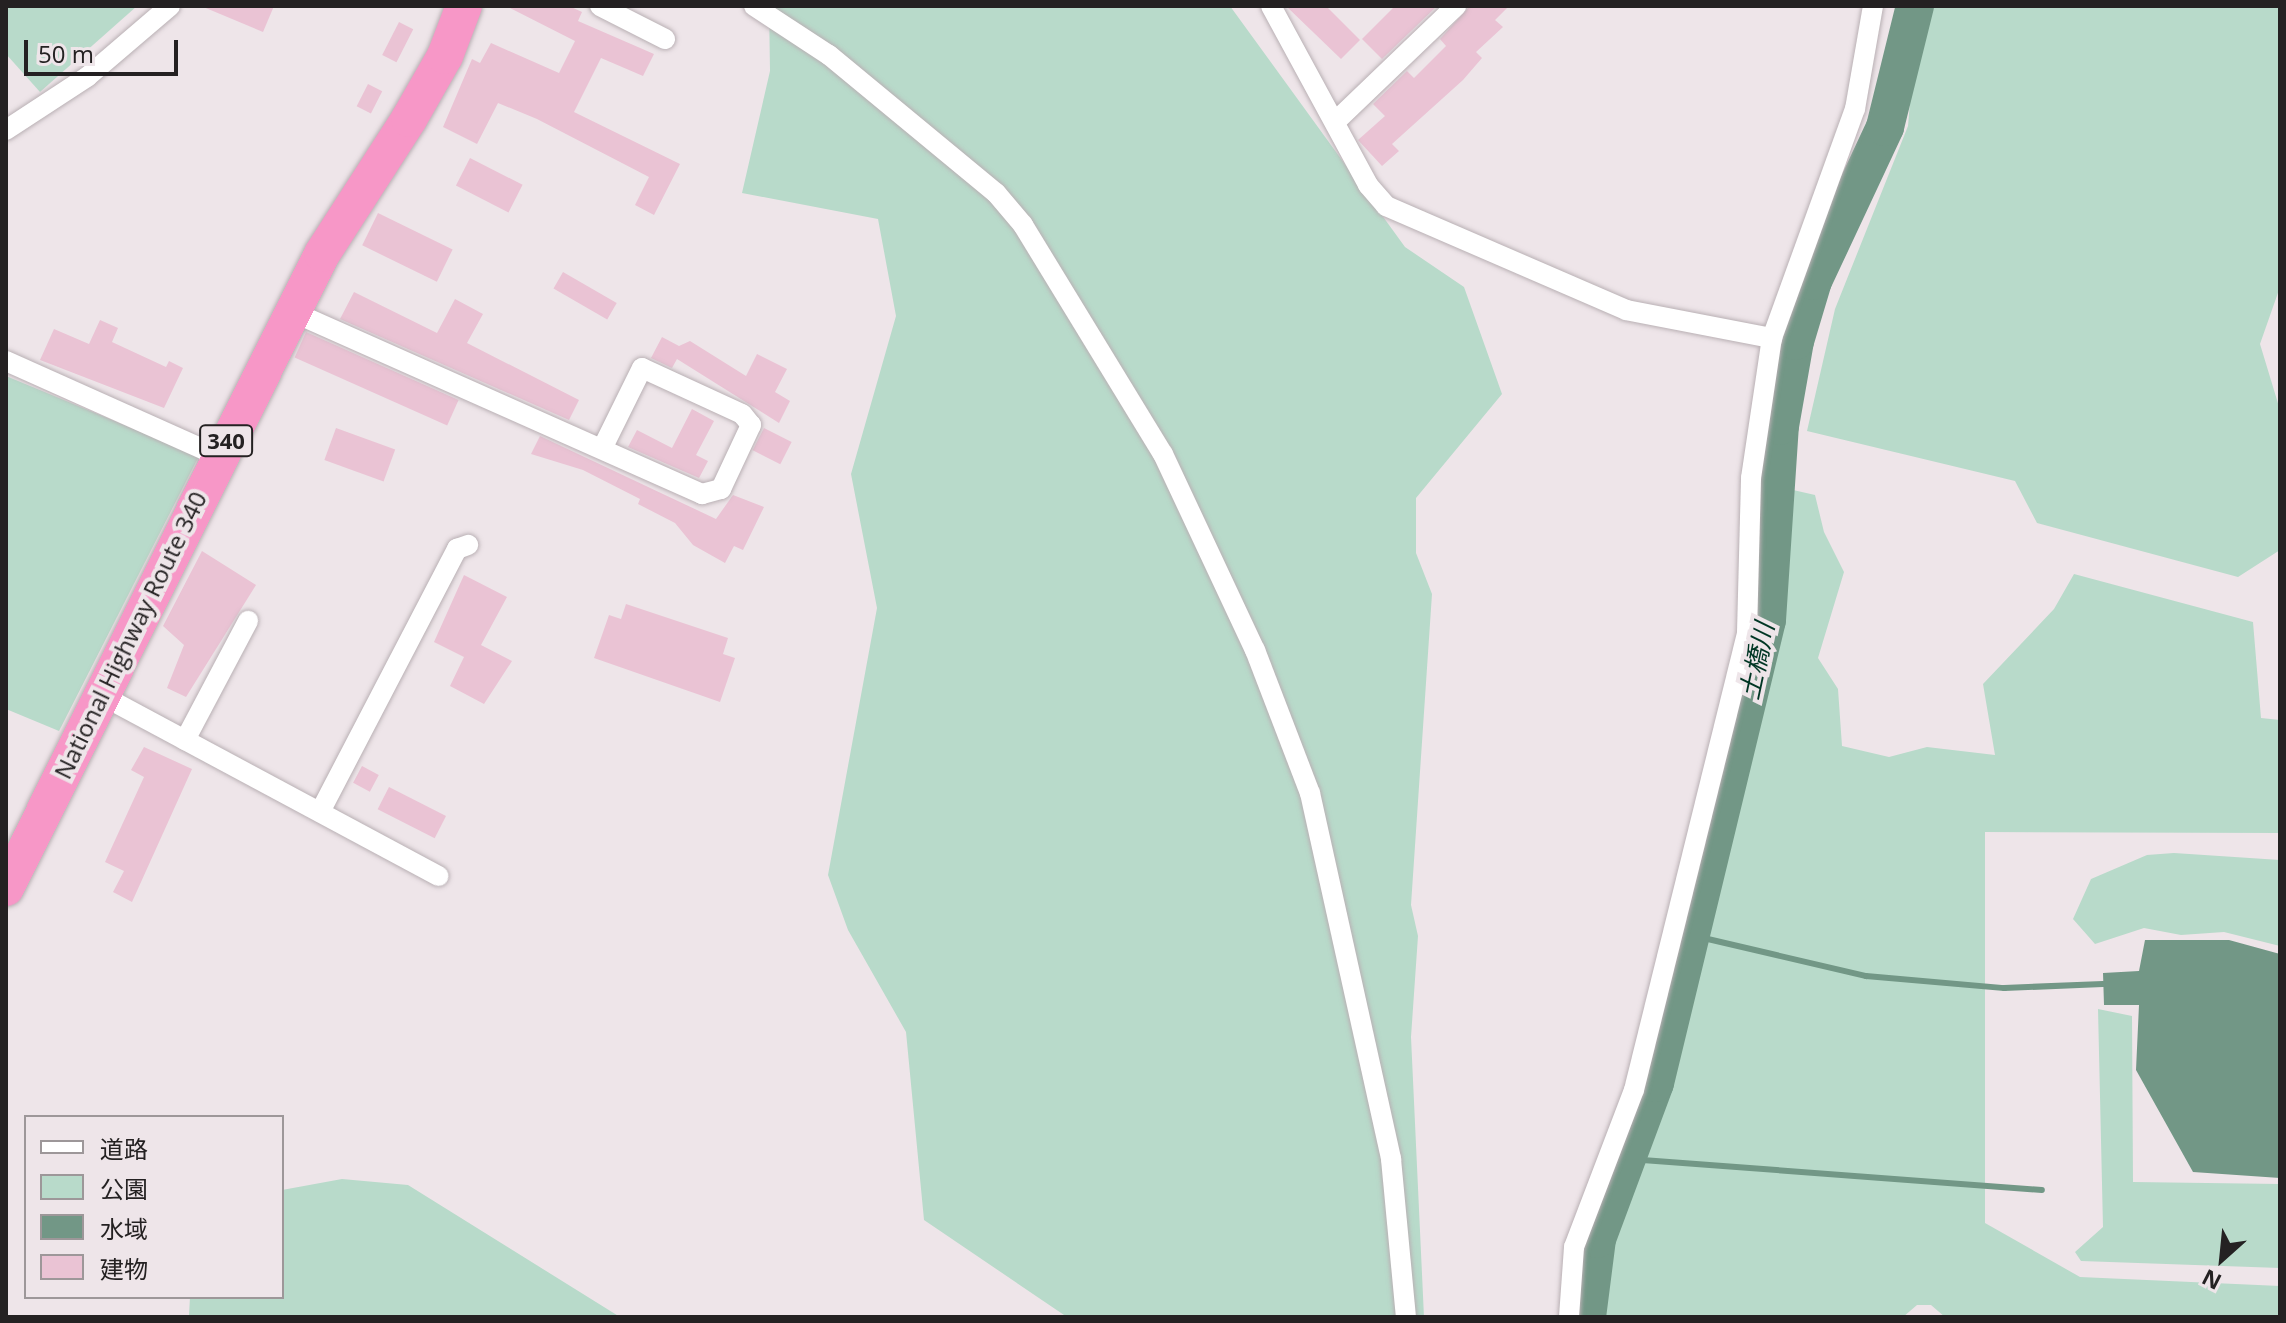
<!DOCTYPE html>
<meta charset="utf-8">
<style>
body{margin:0}
#map{position:relative;width:2286px;height:1323px;overflow:hidden;background:#eee5e9;font-family:"Open Sans","Noto Sans JP",sans-serif}
div>[style]{position:absolute}
[style*='--x']{left:calc(var(--x)*1px);top:calc(var(--y)*1px);width:calc(var(--w)*1px);rotate:calc(var(--a)*1deg)}
.green>*{inset:0;background:#b8daca}
.water>*{inset:0;background:#729786}
.stream>*{height:6px;margin:-3px;padding:0 3px;transform-origin:3px;border-radius:3px;background:#729786}
.river>*{height:38px;margin:-19px;padding:0 19px;transform-origin:19px;border-radius:19px;background:#729786}
.building>*{inset:0;background:#eac3d4;transform-origin:0 0}
.roads{filter:drop-shadow(0 0 2px #b9b0b4) drop-shadow(0 0 2px #b9b0b4)}
.street>*{height:20px;margin:-10px;padding:0 10px;transform-origin:10px;border-radius:10px;background:#fff}
.highway>*{height:36px;margin:-18px;padding:0 18px;transform-origin:18px;border-radius:18px;background:#f797c7}
span{translate:-50% -50%;white-space:nowrap;text-align:center;line-height:1.15;-webkit-text-stroke:8px #eee5e9;paint-order:stroke}
.shield-label span{padding:2px 6px;background:#eee5e9;border:2px solid;border-radius:6px;-webkit-text-stroke-width:0}
.shield-label{font-size:22px;color:#242122;font-weight:700}
.street-label{font-size:24px;color:#242122}
.water-label{font-size:26px;color:#003624;font-style:italic}
.frame{position:absolute;inset:0;border:8px solid #242122;pointer-events:none}
.legend{position:absolute;left:24px;top:1115px;width:260px;height:184px;box-sizing:border-box;background:#eee5e9;border:2px solid #9d9799;margin:0;padding:10px 14px;list-style:none;font-size:24px;color:#242122}
.legend li{display:flex;align-items:center;gap:16px;height:40px}
.legend b{width:40px;border:2px solid #9d9799}
.north{position:absolute;left:2182px;top:1219px;width:80px;height:80px;-webkit-text-stroke:6px #eee5e9;paint-order:stroke;rotate:207deg;font-size:22px;font-weight:700;line-height:32px;text-align:center;color:#242122}
.north::after{content:'';display:block;margin:auto;width:28px;height:36px;background:#242122;clip-path:polygon(50% 0,100% 100%,50% 72%,0 100%)}
.scale{position:absolute;left:24px;top:40px;width:154px;height:36px;box-sizing:border-box;border:4px solid #242122;border-top:0;padding-left:10px;font-size:24px;line-height:28px;white-space:nowrap;color:#242122;-webkit-text-stroke:6px #eee5e9;paint-order:stroke}
</style>
<div id="map">
<div class="green">
<i style="clip-path:polygon(6px 6px,137px 6px,40px 92px,6px 54px)"></i>
<i style="clip-path:polygon(769px 6px,1230px 6px,1405px 247px,1464px 287px,1502px 394px,1416px 498px,1416px 553px,1432px 594px,1411px 905px,1418px 936px,1411px 1037px,1424px 1317px,1067px 1317px,924px 1220px,906px 1032px,848px 930px,828px 875px,877px 608px,851px 474px,896px 316px,878px 219px,742px 193px,770px 71px)"></i>
<i style="clip-path:polygon(1918px 6px,2280px 6px,2280px 287px,2260px 344px,2280px 410px,2280px 550px,2238px 577px,2037px 523px,2015px 481px,1807px 431px,1835px 309px,1908px 126px)"></i>
<i style="clip-path:polygon(6px 376px,199px 456px,59px 731px,6px 709px)"></i>
<i style="clip-path:polygon(1780px 487px,1815px 495px,1824px 532px,1844px 572px,1818px 658px,1838px 689px,1842px 746px,1889px 757px,1927px 747px,1995px 755px,1983px 684px,2054px 609px,2074px 574px,2253px 622px,2261px 718px,2280px 720px,2280px 833px,1985px 832px,1985px 1223px,2080px 1277px,2280px 1286px,2280px 1317px,1945px 1317px,1931px 1305px,1917px 1305px,1903px 1317px,1594px 1317px,1604px 1240px,1634px 1172px,1701px 955px)"></i>
<i style="clip-path:polygon(2174px 853px,2280px 860px,2280px 946px,2224px 932px,2181px 935px,2144px 928px,2095px 944px,2073px 919px,2091px 879px,2147px 855px)"></i>
<i style="clip-path:polygon(2098px 1009px,2132px 1016px,2133px 1182px,2280px 1184px,2280px 1268px,2081px 1261px,2075px 1252px,2103px 1227px)"></i>
<i style="clip-path:polygon(342px 1179px,408px 1185px,620px 1317px,189px 1315px,190px 1297px,282px 1297px,282px 1190px)"></i>
</div>
<div class="water">
<i style="clip-path:polygon(2145px 940px,2229px 940px,2280px 954px,2280px 1178px,2193px 1172px,2136px 1070px,2139px 1005px,2104px 1005px,2103px 973px,2139px 971px)"></i>
</div>
<div class="stream">
<i style="--x:1695;--y:936;--w:176;--a:13.2"></i>
<i style="--x:1866;--y:976;--w:139;--a:5"></i>
<i style="--x:2004;--y:988;--w:99;--a:-2.3"></i>
<i style="--x:1629;--y:1159;--w:414;--a:4.3"></i>
</div>
<div class="river">
<i style="--x:1587;--y:1317;--w:79;--a:-82.7"></i>
<i style="--x:1597;--y:1239;--w:166;--a:-69.6"></i>
<i style="--x:1655;--y:1083;--w:476;--a:-76.4"></i>
<i style="--x:1767;--y:620;--w:194;--a:-86.2"></i>
<i style="--x:1780;--y:426;--w:86;--a:-80"></i>
<i style="--x:1795;--y:341;--w:63;--a:-73.3"></i>
<i style="--x:1813;--y:281;--w:170;--a:-64.9"></i>
<i style="--x:1885;--y:127;--w:125;--a:-76.1"></i>
</div>
<div class="building">
<i style="clip-path:polygon(201px 6px,274px 6px,263px 32px)"></i>
<i style="clip-path:polygon(506px 6px,569px 6px,582px 12px,578px 21px,654px 54px,643px 76px,601px 58px,574px 112px,680px 164px,654px 215px,635px 205px,649px 177px,537px 119px,498px 103px,477px 144px,443px 127px,472px 59px,480px 63px,491px 43px,559px 73px,575px 41px)"></i>
<i style="clip-path:polygon(1286px 6px,1326px 6px,1360px 40px,1341px 59px)"></i>
<i style="clip-path:polygon(1395px 6px,1437px 6px,1382px 59px,1362px 39px)"></i>
<i style="clip-path:polygon(1470px 6px,1509px 6px,1495px 20px,1503px 27px,1476px 52px,1482px 58px,1463px 80px,1392px 144px,1399px 151px,1382px 166px,1358px 140px,1385px 116px,1373px 104px,1407px 71px,1414px 78px,1446px 46px,1440px 39px)"></i>
<i style="left:399px;top:22px;width:16px;height:37px;rotate:27deg"></i>
<i style="left:368px;top:84px;width:16px;height:25px;rotate:27deg"></i>
<i style="left:470px;top:158px;width:59px;height:31px;rotate:27deg"></i>
<i style="left:378px;top:213px;width:83px;height:36px;rotate:26deg"></i>
<i style="left:563px;top:272px;width:62px;height:19px;rotate:30deg"></i>
<i style="clip-path:polygon(354px 292px,437px 333px,455px 299px,483px 314px,467px 343px,579px 400px,569px 420px,340px 319px)"></i>
<i style="clip-path:polygon(100px 320px,118px 328px,112px 342px,166px 367px,169px 361px,183px 368px,164px 408px,40px 360px,54px 329px,89px 344px)"></i>
<i style="left:306px;top:332px;width:167px;height:28px;rotate:24deg"></i>
<i style="clip-path:polygon(662px 337px,679px 346px,690px 341px,746px 376px,757px 354px,787px 369px,775px 392px,790px 401px,779px 423px,677px 359px,672px 368px,651px 358px)"></i>
<i style="clip-path:polygon(692px 409px,714px 421px,696px 455px,708px 461px,699px 478px,628px 447px,637px 430px,672px 448px)"></i>
<i style="left:336px;top:428px;width:63px;height:34px;rotate:20deg"></i>
<i style="left:764px;top:428px;width:31px;height:25px;rotate:27deg"></i>
<i style="clip-path:polygon(540px 436px,716px 519px,733px 495px,764px 507px,743px 550px,734px 546px,725px 563px,693px 545px,675px 523px,638px 504px,640px 499px,583px 470px,531px 454px)"></i>
<i style="clip-path:polygon(202px 551px,256px 585px,186px 697px,167px 688px,184px 645px,163px 626px)"></i>
<i style="clip-path:polygon(464px 575px,507px 597px,481px 645px,512px 661px,484px 704px,450px 686px,464px 657px,434px 642px)"></i>
<i style="clip-path:polygon(626px 604px,728px 638px,723px 654px,735px 658px,720px 702px,594px 658px,609px 615px,621px 619px)"></i>
<i style="clip-path:polygon(144px 747px,192px 769px,132px 902px,113px 892px,124px 871px,105px 862px,144px 777px,131px 770px)"></i>
<i style="left:362px;top:766px;width:19px;height:19px;rotate:28deg"></i>
<i style="left:389px;top:787px;width:64px;height:25px;rotate:27deg"></i>
</div>
<div class="roads">
<div class="street">
<i style="--x:600;--y:6;--w:73;--a:26.9"></i>
<i style="--x:754;--y:6;--w:90;--a:33.2"></i>
<i style="--x:829;--y:55;--w:217;--a:39.6"></i>
<i style="--x:996;--y:193;--w:42;--a:49.8"></i>
<i style="--x:1023;--y:225;--w:268;--a:58.6"></i>
<i style="--x:1163;--y:454;--w:217;--a:64.9"></i>
<i style="--x:1255;--y:650;--w:153;--a:69"></i>
<i style="--x:1310;--y:793;--w:375;--a:77.5"></i>
<i style="--x:1391;--y:1159;--w:159;--a:84.6"></i>
<i style="--x:1271;--y:6;--w:204;--a:61.5"></i>
<i style="--x:1368;--y:185;--w:28;--a:49"></i>
<i style="--x:1386;--y:206;--w:262;--a:23.4"></i>
<i style="--x:1626;--y:310;--w:149;--a:10.9"></i>
<i style="--x:1335;--y:122;--w:168;--a:-43.8"></i>
<i style="--x:6;--y:130;--w:97;--a:-33.2"></i>
<i style="--x:87;--y:77;--w:109;--a:-40.5"></i>
<i style="--x:293;--y:312;--w:448;--a:24"></i>
<i style="--x:702;--y:494;--w:20;--a:-15"></i>
<i style="--x:721;--y:489;--w:71;--a:-64.9"></i>
<i style="--x:751;--y:425;--w:14;--a:-129"></i>
<i style="--x:742;--y:414;--w:110;--a:-155.3"></i>
<i style="--x:642;--y:368;--w:90;--a:116.3"></i>
<i style="--x:6;--y:361;--w:232;--a:24.1"></i>
<i style="--x:101;--y:695;--w:383;--a:28.2"></i>
<i style="--x:185;--y:740;--w:135;--a:-62.1"></i>
<i style="--x:320;--y:812;--w:297;--a:-62.5"></i>
<i style="--x:457;--y:549;--w:12;--a:-20"></i>
<i style="--x:1569;--y:1317;--w:70;--a:-85.9"></i>
<i style="--x:1574;--y:1247;--w:168;--a:-69.1"></i>
<i style="--x:1634;--y:1090;--w:472;--a:-76.1"></i>
<i style="--x:1747;--y:632;--w:154;--a:-88.5"></i>
<i style="--x:1751;--y:478;--w:142;--a:-81.5"></i>
<i style="--x:1772;--y:338;--w:244;--a:-70.1"></i>
<i style="--x:1855;--y:109;--w:105;--a:-80.1"></i>
</div>
<div class="highway">
<i style="--x:6;--y:888;--w:708;--a:-63.51"></i>
<i style="--x:322;--y:254;--w:161;--a:-57.2"></i>
<i style="--x:409;--y:119;--w:73;--a:-60.3"></i>
<i style="--x:445;--y:56;--w:53;--a:-69.2"></i>
</div>
</div>
<div class="shield-label">
<span style="left:226px;top:441px">340</span>
</div>
<div class="street-label">
<span style="left:130px;top:635px;rotate:-64deg">National Highway Route 340</span>
</div>
<div class="water-label">
<span style="left:1757px;top:661px;rotate:-78deg">土橋川</span>
</div>
<div class="frame"></div>
<ul class="legend">
<li><b style="height:10px;background:#fff"></b>道路</li>
<li><b style="height:22px;background:#b8daca"></b>公園</li>
<li><b style="height:22px;background:#729786"></b>水域</li>
<li><b style="height:22px;background:#eac3d4"></b>建物</li>
</ul>
<div class="north">N</div>
<div class="scale">50 m</div>
</div>
